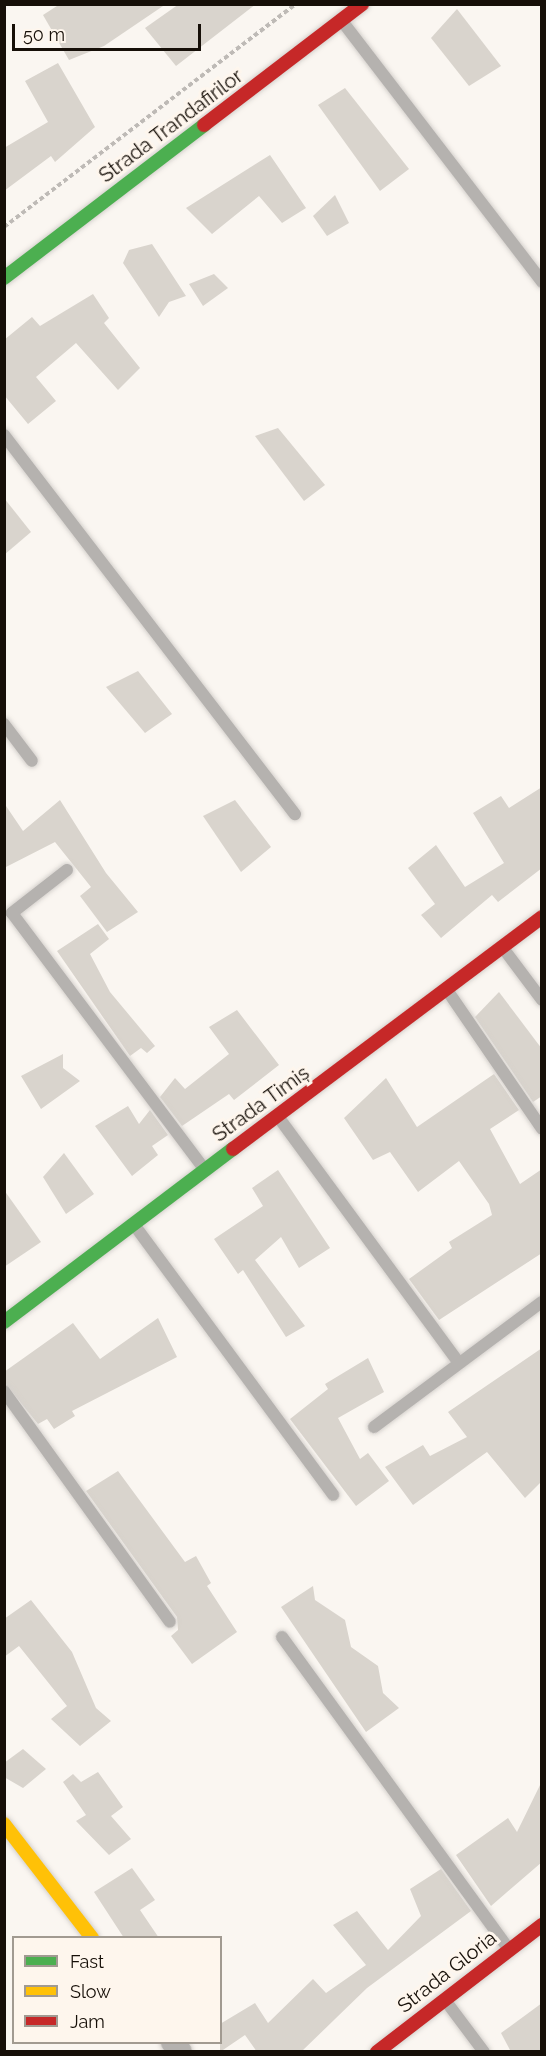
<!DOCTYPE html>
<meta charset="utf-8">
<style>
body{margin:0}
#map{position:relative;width:546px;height:2056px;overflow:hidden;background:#faf6f1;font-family:Raleway,sans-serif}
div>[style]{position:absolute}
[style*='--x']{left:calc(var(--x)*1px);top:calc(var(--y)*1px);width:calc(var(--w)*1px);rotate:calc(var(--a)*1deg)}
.building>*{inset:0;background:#d9d4cd}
.path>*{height:4px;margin-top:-2px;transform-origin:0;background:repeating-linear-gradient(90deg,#bebab6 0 4.5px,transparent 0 7.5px)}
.roads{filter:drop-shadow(0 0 2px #d5d1cd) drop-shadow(0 0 2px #d5d1cd)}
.lane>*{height:12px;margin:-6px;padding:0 6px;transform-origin:6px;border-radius:6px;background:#b5b2af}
.street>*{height:24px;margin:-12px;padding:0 12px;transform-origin:12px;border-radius:12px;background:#b5b2af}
.fast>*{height:14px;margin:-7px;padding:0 7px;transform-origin:7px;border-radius:7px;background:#4caf50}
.slow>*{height:14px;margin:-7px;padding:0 7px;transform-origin:7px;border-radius:7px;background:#ffc107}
.jam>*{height:14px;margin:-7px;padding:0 7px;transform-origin:7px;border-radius:7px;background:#c62828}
span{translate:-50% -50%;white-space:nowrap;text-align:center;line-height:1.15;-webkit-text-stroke:6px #fef6ed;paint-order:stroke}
.street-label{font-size:20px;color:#160f08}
.frame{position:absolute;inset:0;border:6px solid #160f08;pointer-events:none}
.legend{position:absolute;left:12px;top:1936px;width:210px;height:108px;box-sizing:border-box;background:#fef6ed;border:2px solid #a19a91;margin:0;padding:8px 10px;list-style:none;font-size:18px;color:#160f08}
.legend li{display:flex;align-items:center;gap:12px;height:30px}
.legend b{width:30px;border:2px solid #a19a91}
.scale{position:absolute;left:12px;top:24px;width:189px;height:27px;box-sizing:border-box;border:3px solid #160f08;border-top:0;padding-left:8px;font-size:18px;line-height:21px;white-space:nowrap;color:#160f08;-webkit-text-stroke:4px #fef6ed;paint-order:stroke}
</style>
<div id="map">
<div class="building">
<i style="clip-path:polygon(60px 4px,166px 4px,104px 46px,69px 60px,43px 15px)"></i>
<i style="clip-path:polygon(179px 4px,256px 4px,176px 66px,145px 28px)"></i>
<i style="clip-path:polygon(457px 9px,501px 66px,469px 86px,431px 38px)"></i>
<i style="clip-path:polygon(58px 63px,95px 127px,55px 162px,51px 156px,4px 191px,4px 148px,48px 122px,25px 81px)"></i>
<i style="clip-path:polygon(345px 88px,409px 169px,380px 191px,318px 105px)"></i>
<i style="clip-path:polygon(270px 155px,306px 208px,282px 223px,259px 196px,212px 234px,186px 208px)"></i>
<i style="clip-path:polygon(335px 195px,349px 223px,327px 236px,313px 216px)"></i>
<i style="clip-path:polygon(152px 244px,186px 296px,169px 302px,159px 317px,123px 263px,129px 250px)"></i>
<i style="clip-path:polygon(214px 274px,228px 288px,203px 306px,189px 284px)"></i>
<i style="clip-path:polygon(93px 294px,109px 318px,104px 323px,140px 368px,118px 390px,76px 343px,36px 377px,56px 401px,28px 424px,4px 395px,4px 340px,32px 317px,40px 326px)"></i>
<i style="clip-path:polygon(278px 428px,325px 485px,304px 501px,255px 436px)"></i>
<i style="clip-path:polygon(4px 498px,31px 532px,4px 555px)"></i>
<i style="clip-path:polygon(138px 671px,172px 714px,145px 733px,106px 687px)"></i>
<i style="clip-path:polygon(542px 787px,542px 868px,498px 902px,492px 895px,441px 938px,421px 915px,435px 904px,408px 868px,436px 845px,465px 887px,504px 863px,473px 813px,501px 796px,509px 808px)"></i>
<i style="clip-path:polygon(60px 800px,106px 873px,138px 912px,107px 932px,80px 896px,91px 887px,55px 842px,4px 868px,4px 803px,23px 831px)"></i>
<i style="clip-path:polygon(235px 800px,271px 847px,241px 872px,203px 816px)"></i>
<i style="clip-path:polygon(98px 924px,109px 939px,90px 954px,110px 992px,155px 1046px,147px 1053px,141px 1048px,130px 1056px,57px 951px)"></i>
<i style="clip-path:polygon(499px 992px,542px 1049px,542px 1096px,533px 1102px,475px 1017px)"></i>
<i style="clip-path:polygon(237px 1010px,279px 1065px,234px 1100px,229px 1094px,182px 1126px,160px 1097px,175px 1078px,185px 1089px,229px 1054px,209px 1027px)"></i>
<i style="clip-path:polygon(63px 1054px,63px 1068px,80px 1081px,41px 1109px,21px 1076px)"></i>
<i style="clip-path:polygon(494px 1074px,519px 1110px,490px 1129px,520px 1184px,542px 1169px,542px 1253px,439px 1320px,409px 1279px,452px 1248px,449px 1242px,492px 1215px,489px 1204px,459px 1161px,418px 1192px,390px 1152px,373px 1160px,344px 1118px,386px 1078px,417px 1127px)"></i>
<i style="clip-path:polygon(128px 1106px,139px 1124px,150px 1110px,168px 1135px,152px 1146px,158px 1155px,132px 1176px,95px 1126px)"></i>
<i style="clip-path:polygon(64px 1153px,94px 1194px,66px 1214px,43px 1177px)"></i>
<i style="clip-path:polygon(278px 1170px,330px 1248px,299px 1268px,281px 1237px,255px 1260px,305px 1326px,286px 1337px,243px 1270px,238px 1274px,214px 1239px,263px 1206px,252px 1188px)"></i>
<i style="clip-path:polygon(4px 1190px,41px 1242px,4px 1267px)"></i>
<i style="clip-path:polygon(158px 1318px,177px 1357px,72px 1411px,75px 1416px,54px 1429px,47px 1419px,38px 1424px,4px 1382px,4px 1372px,73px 1323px,100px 1359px)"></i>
<i style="clip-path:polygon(542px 1348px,542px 1481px,525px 1498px,487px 1452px,413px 1505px,385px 1467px,423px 1445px,430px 1456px,467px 1437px,448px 1412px)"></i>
<i style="clip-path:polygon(368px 1358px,384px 1392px,338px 1418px,360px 1459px,368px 1453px,389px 1481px,356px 1506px,290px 1419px,328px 1389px,325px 1384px)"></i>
<i style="clip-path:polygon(118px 1471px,185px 1562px,196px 1556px,211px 1583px,207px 1586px,237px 1632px,192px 1664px,171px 1636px,178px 1630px,177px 1617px,86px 1491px)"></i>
<i style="clip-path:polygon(313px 1586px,315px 1600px,345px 1620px,351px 1647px,378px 1666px,383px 1693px,399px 1708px,366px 1732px,281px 1607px)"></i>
<i style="clip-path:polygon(31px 1600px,72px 1652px,96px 1708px,111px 1721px,80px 1746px,51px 1719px,67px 1706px,19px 1646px,4px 1657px,4px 1619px)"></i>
<i style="clip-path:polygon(23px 1749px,46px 1769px,23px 1788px,4px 1777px,4px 1763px)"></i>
<i style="clip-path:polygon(98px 1772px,123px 1807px,111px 1816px,131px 1839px,109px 1855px,76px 1821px,86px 1815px,63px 1782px,73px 1774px,81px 1782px)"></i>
<i style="clip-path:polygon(542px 1781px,542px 1862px,491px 1906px,456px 1855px,508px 1818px,517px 1832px)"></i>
<i style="clip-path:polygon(132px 1868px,155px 1900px,140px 1910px,159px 1938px,124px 1938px,94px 1892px)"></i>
<i style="clip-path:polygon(441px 1869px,471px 1911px,367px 1988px,301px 2052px,257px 2052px,245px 2035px,220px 2052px,220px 2024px,255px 2003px,268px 2023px,313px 1979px,326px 1993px,366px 1965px,333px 1925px,357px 1911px,388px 1950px,421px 1916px,410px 1889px)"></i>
<i style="clip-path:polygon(542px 2003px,542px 2052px,511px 2052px,501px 2033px)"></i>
</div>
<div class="path">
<i style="--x:4;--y:227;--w:367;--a:-37.4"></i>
</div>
<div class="roads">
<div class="lane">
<i style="--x:342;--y:21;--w:329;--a:52.5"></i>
<i style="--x:4;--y:435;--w:478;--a:52.5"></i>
<i style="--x:4;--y:724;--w:46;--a:52.9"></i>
<i style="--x:67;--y:870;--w:70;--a:142"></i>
<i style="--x:12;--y:913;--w:320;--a:53.1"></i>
<i style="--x:503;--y:948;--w:65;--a:53.1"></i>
<i style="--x:447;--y:990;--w:168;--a:55.6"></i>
<i style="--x:279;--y:1118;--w:304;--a:53.7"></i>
<i style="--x:135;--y:1226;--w:334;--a:53.6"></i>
<i style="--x:4;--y:1391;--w:284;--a:54.3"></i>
<i style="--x:374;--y:1427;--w:209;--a:-36.7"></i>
<i style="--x:282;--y:1637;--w:386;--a:54"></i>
<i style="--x:445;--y:2000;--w:65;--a:53.1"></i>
</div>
<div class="street">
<i style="--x:173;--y:2042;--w:12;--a:55"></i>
</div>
<div class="fast">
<i style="--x:4;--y:278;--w:252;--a:-37.4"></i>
<i style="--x:4;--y:1322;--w:287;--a:-37.1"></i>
</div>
<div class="slow">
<i style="--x:4;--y:1824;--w:144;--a:52.3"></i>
</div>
<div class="jam">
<i style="--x:204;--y:125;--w:199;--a:-37.4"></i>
<i style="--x:233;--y:1149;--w:386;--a:-36.9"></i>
<i style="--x:377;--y:2052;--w:208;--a:-37.6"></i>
</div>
</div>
<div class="street-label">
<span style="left:171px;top:126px;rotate:-37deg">Strada Trandafirilor</span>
<span style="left:261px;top:1104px;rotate:-36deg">Strada Timiș</span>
<span style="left:447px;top:1972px;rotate:-38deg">Strada Gloria</span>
</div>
<div class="frame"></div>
<ul class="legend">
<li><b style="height:8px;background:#4caf50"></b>Fast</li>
<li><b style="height:8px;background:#ffc107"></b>Slow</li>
<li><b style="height:8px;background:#c62828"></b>Jam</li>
</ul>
<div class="scale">50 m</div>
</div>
